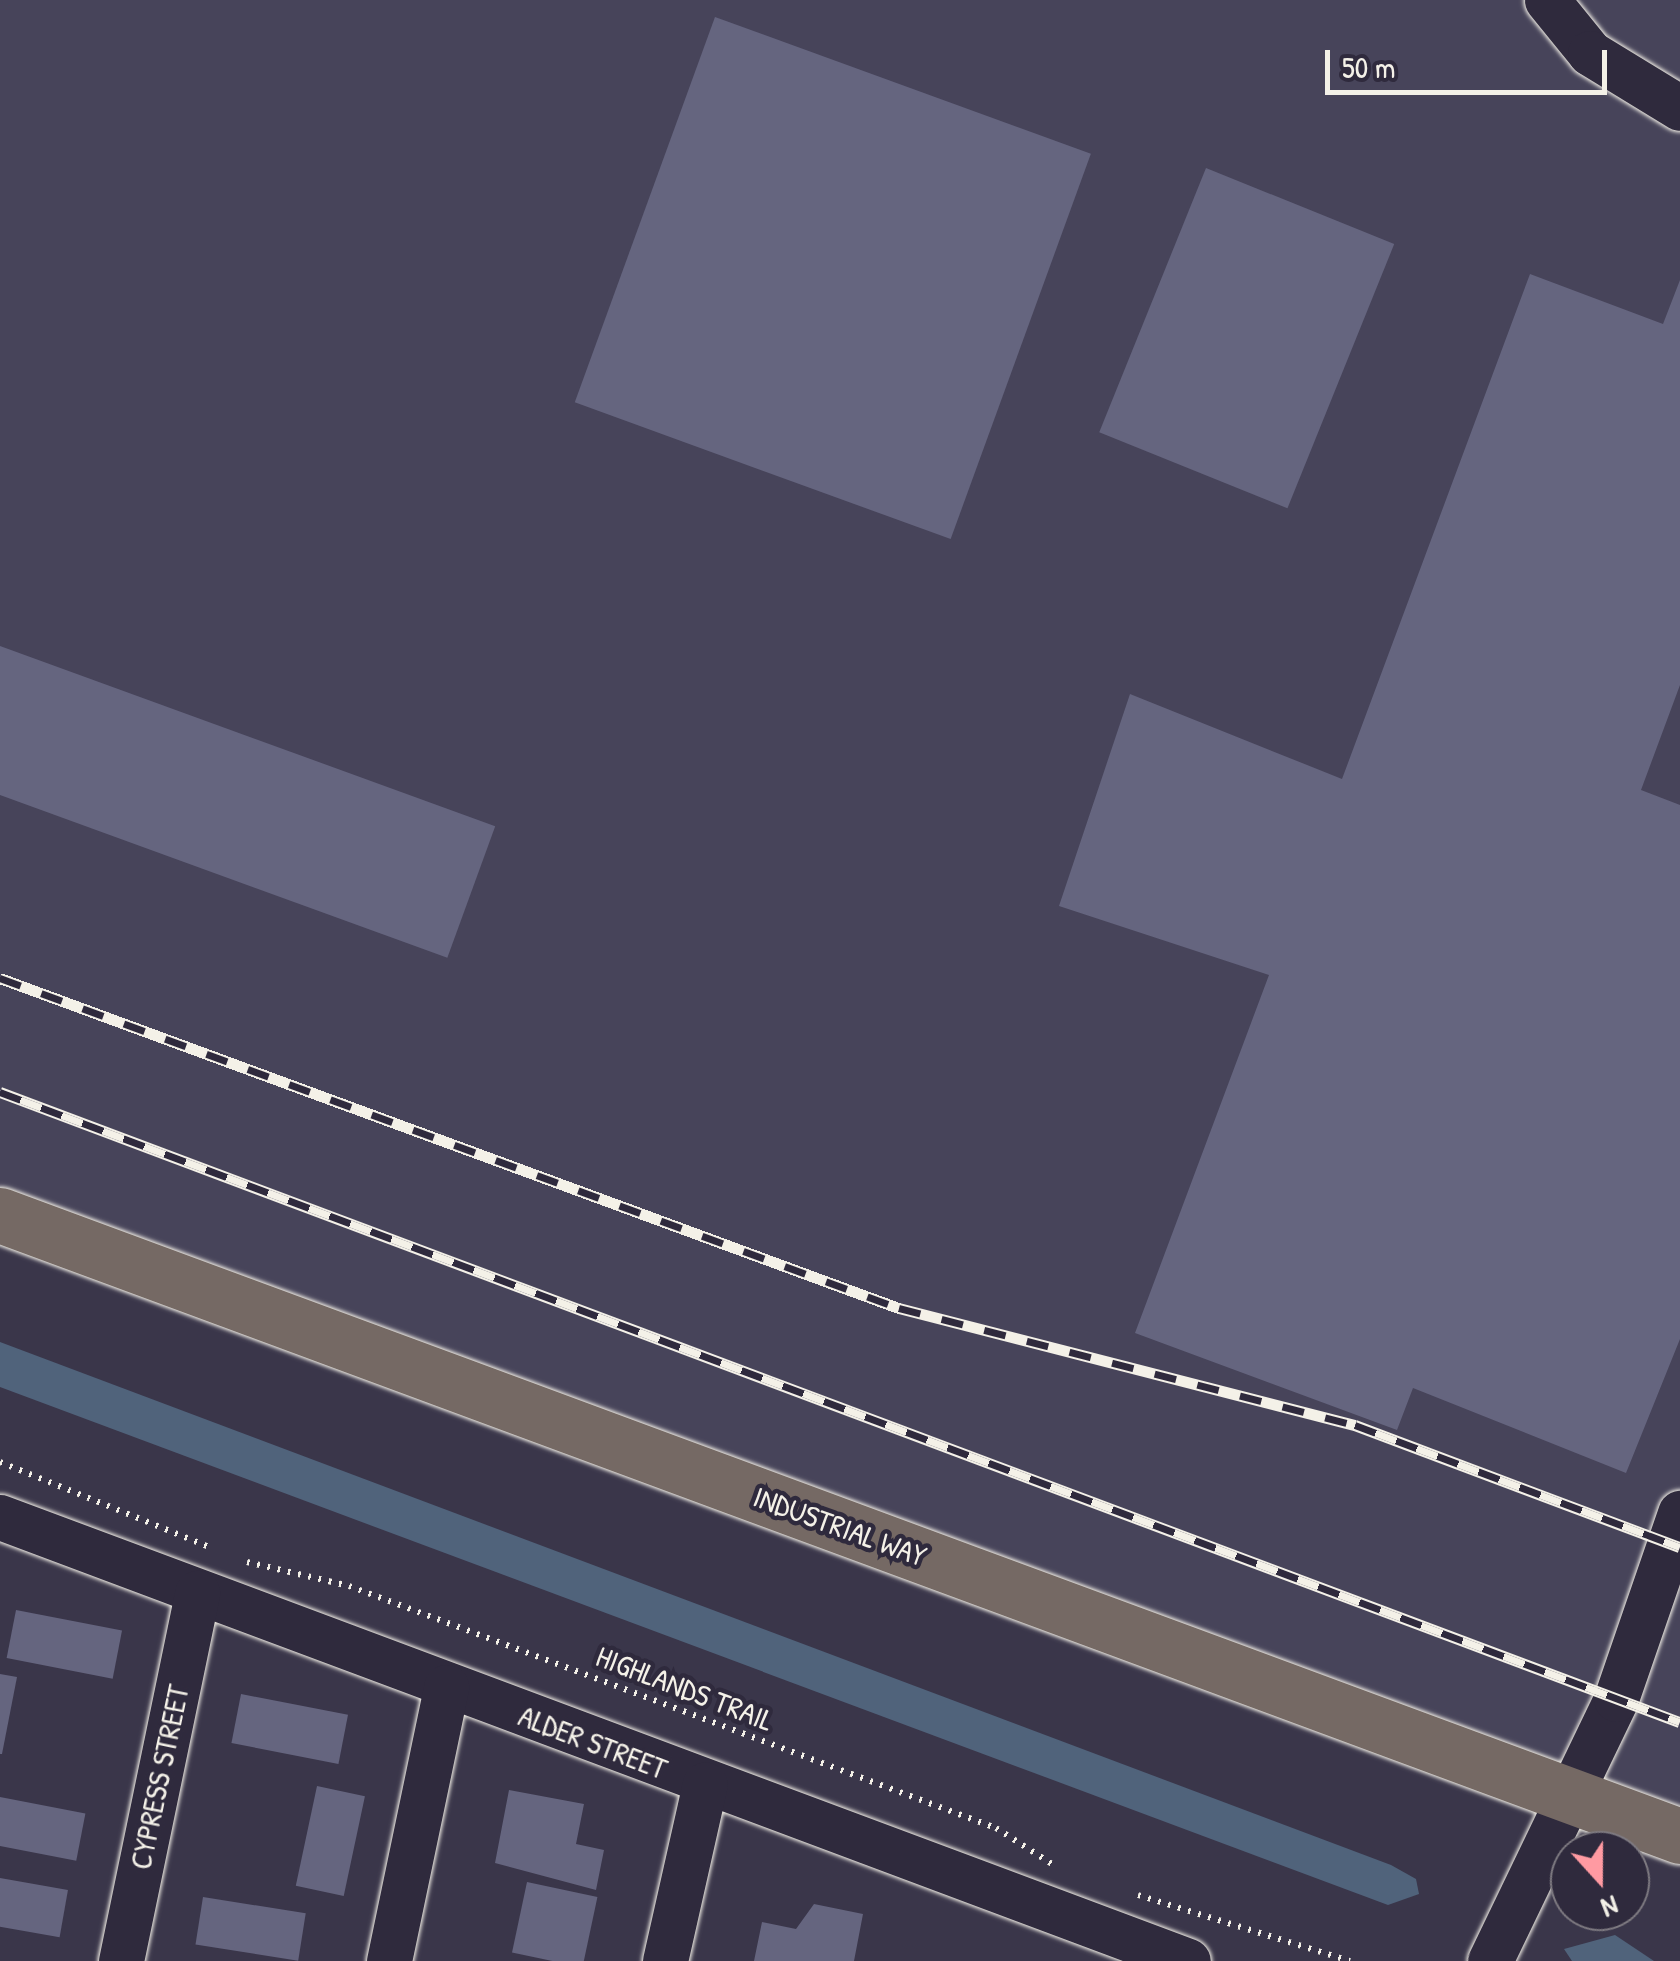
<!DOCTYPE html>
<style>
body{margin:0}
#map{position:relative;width:1680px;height:1961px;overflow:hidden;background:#3a364a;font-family:"Patrick Hand",sans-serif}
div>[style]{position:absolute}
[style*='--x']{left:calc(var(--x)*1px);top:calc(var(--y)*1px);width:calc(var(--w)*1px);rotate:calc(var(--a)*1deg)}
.built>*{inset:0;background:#47445a}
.water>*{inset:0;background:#50637b}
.building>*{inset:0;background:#65657f;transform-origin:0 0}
.path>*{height:6px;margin-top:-3px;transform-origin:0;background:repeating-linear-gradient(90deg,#f4f1e8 0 2.5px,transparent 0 10.5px)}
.roads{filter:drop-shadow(0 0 2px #f4f1e8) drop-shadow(0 0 2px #f4f1e8)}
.minor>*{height:45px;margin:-22.5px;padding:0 22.5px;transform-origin:22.5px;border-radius:22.5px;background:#2f2a3d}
.major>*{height:55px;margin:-27.5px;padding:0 27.5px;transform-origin:27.5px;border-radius:27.5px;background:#756964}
.rail>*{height:11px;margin-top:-5.5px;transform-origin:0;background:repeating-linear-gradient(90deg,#2f2a3d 0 22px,#f4f1e8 0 44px);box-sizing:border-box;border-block:2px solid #f4f1e8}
span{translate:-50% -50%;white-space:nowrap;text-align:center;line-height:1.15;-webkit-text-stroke:9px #2f2a3d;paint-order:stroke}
.street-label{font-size:30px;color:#f4f1e8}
.north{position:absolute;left:1550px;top:1831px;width:100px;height:100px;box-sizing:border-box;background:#2f2a3d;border:2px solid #7e7a81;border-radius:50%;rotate:159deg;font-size:28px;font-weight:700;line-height:40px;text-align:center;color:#f4f1e8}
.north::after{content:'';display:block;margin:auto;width:35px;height:45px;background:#ff9aa2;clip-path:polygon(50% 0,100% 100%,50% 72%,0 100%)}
.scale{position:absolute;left:1325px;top:50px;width:282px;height:45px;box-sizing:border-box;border:5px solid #f4f1e8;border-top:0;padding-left:12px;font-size:30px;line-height:35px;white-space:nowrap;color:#f4f1e8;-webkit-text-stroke:8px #2f2a3d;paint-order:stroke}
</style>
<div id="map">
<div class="built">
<i style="clip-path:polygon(0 0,1680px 0,1680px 1832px,0 1213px)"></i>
</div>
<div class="water">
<i style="clip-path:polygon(0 1342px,1391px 1865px,1416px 1879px,1419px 1894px,1388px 1905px,0 1387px)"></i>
<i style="clip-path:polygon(1615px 1935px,1654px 1961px,1572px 1961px,1564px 1949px)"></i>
</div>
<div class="building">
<i style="left:715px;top:17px;width:400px;height:410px;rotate:20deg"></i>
<i style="left:1206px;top:168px;width:203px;height:285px;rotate:22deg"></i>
<i style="clip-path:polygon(1530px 274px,1663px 324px,1680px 280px,1680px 685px,1641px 790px,1680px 805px,1680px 1339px,1626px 1473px,1413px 1388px,1397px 1430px,1135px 1333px,1269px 975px,1059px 906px,1130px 694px,1342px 779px)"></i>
<i style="left:0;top:646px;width:527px;height:140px;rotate:20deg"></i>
<i style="left:16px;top:1610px;width:108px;height:49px;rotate:11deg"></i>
<i style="clip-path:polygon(0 1674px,17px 1677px,2px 1754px,0 1754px)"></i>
<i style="left:241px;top:1694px;width:109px;height:50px;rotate:11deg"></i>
<i style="left:317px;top:1786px;width:49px;height:102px;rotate:12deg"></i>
<i style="clip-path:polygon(509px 1790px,584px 1804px,576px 1844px,604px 1850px,596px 1890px,495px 1863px)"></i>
<i style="left:0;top:1797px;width:87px;height:48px;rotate:11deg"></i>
<i style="left:0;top:1878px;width:69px;height:48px;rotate:10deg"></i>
<i style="left:527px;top:1882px;width:72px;height:72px;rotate:12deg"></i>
<i style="left:203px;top:1897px;width:104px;height:48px;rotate:9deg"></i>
<i style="clip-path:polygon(814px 1904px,863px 1914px,854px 1961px,754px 1961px,762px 1922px,796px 1929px)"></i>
</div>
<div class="path">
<i style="--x:0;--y:1462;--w:229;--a:22.1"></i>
<i style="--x:247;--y:1562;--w:105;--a:13.2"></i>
<i style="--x:349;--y:1586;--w:691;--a:20.51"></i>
<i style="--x:996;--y:1828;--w:67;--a:32.7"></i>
<i style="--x:1138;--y:1895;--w:222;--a:17.3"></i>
</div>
<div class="roads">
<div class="minor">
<i style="--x:1547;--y:0;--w:68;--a:50.9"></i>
<i style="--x:1590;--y:53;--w:105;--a:31.4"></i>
<i style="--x:0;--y:1517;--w:1268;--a:20.49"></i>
<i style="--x:121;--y:1961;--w:376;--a:-78.3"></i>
<i style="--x:389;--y:1961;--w:280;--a:-78.2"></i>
<i style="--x:665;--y:1961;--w:181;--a:-77.3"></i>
<i style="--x:1490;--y:1961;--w:291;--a:-64.3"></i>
<i style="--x:1616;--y:1699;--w:197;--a:-71"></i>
</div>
<div class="major">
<i style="--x:0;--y:1215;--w:1791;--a:20.29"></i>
</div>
</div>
<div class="rail">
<i style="--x:0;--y:978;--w:958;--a:20.16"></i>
<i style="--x:899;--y:1308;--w:471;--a:14.4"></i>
<i style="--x:1355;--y:1425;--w:347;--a:20.6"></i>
<i style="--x:0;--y:1092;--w:1794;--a:20.56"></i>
</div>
<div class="street-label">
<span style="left:840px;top:1526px;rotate:20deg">INDUSTRIAL WAY</span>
<span style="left:685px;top:1688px;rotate:21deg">HIGHLANDS TRAIL</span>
<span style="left:593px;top:1742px;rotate:21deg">ALDER STREET</span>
<span style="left:159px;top:1777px;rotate:-78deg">CYPRESS STREET</span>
</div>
<div class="north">N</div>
<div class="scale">50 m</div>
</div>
